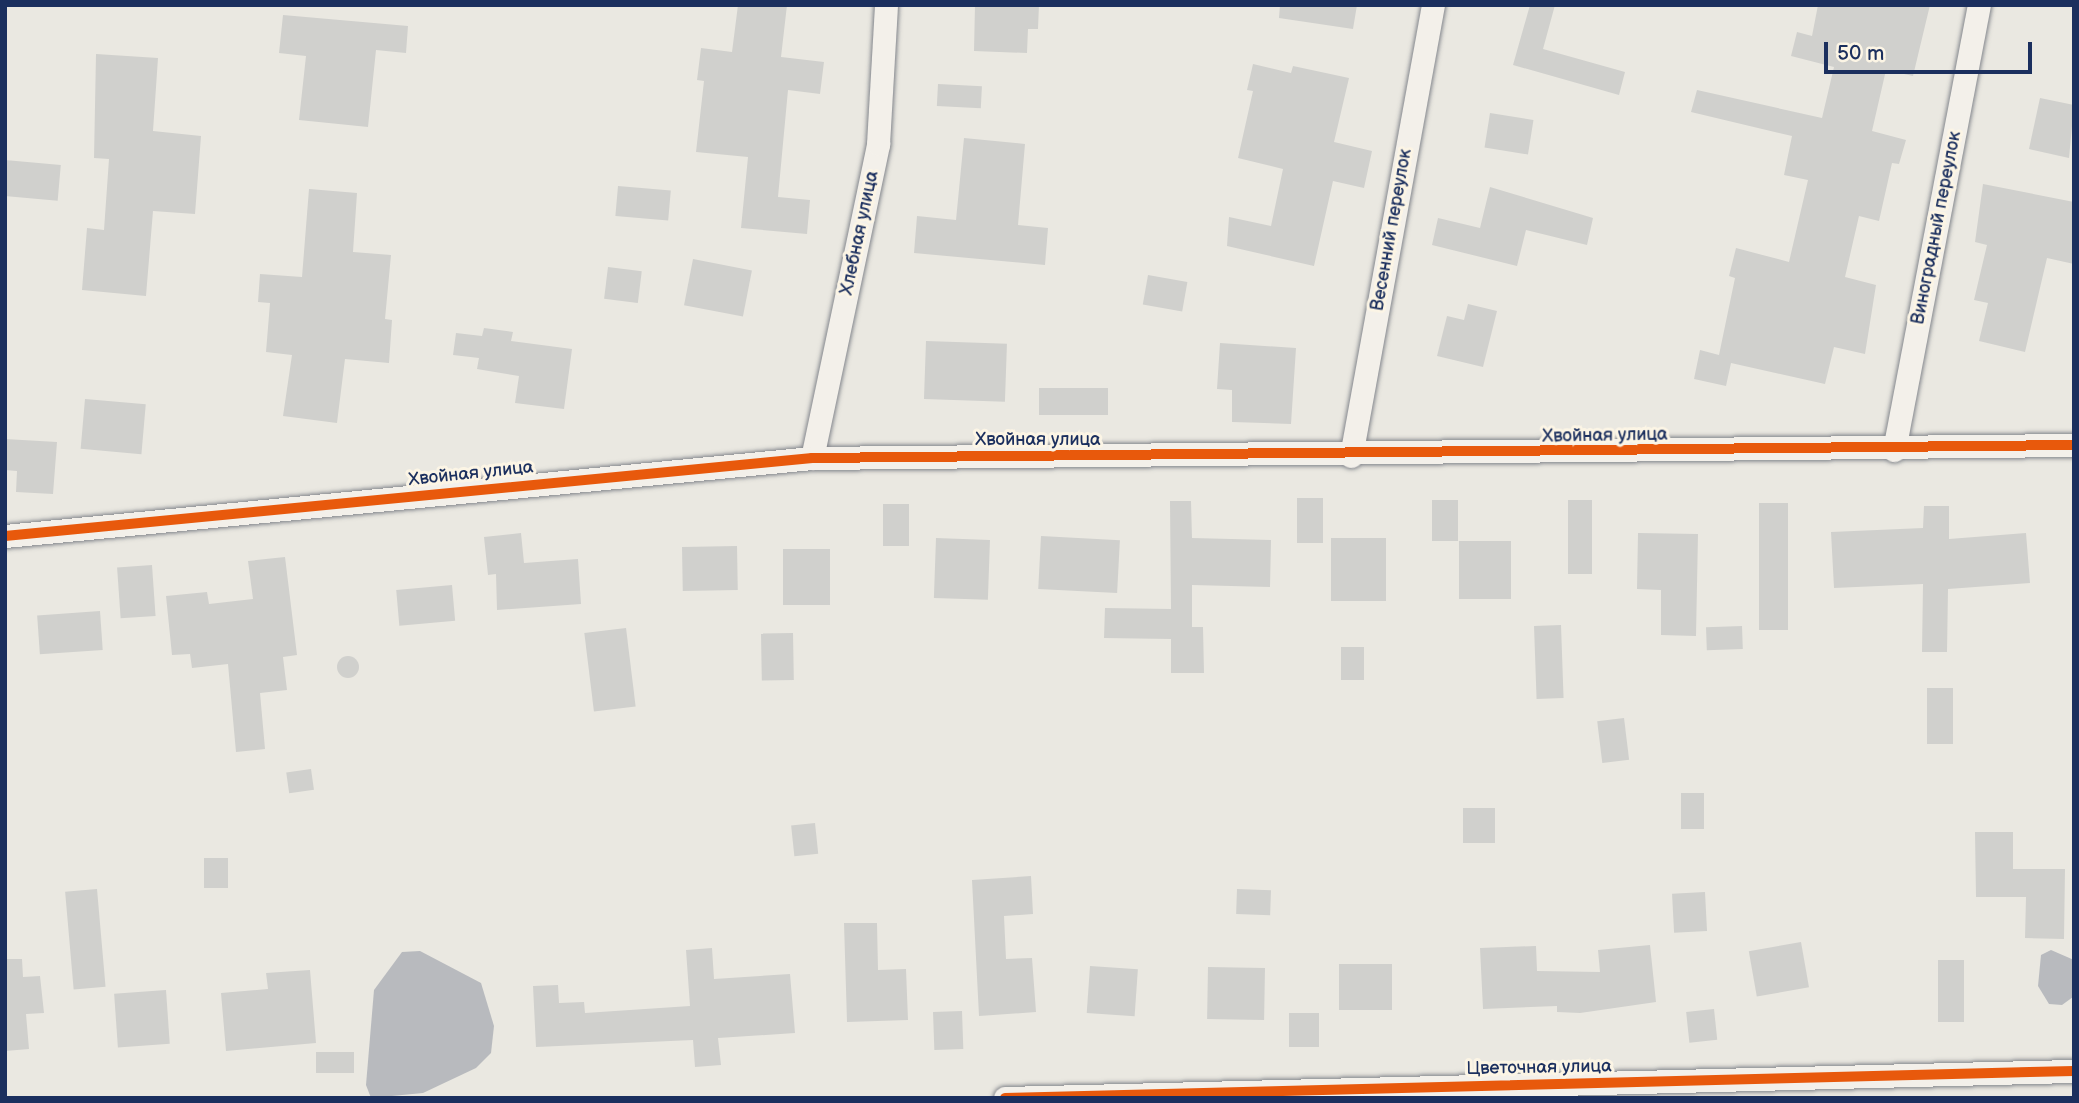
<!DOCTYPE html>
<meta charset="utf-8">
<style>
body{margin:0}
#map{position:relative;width:2079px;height:1103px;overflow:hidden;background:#eae8e1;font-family:"Balsamiq Sans",sans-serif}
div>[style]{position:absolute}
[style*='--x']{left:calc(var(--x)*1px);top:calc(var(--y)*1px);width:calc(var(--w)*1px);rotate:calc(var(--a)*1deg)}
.water>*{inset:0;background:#b8babe}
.building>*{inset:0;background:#d0d0cd;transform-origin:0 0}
.round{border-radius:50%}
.roads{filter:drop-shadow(0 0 2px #84878d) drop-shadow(0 0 2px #84878d)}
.street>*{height:23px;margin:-11.5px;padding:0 11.5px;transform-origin:11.5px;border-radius:11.5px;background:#f3f0ea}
.cycleway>*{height:10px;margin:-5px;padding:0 5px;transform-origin:5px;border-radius:5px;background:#e8590c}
span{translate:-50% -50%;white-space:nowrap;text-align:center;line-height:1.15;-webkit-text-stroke:6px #fcf5e5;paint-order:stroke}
.street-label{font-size:18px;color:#1b2f5e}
.frame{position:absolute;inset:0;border:7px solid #1b2f5e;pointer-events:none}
.scale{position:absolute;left:1824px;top:42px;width:208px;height:32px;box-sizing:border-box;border:4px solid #1b2f5e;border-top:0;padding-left:9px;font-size:21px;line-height:24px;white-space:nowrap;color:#1b2f5e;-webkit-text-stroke:5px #fcf5e5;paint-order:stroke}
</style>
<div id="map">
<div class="water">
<i style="clip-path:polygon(2051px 950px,2074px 960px,2073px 997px,2062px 1005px,2049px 1004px,2038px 986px,2041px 955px)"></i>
<i style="clip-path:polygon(420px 951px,481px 983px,494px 1026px,491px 1053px,476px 1068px,423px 1093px,371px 1098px,366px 1085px,374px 990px,402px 952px)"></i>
</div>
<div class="building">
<i style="clip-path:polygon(738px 5px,787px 5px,781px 57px,824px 62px,820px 94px,788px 90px,778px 197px,810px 200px,807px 234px,741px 228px,748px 157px,696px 152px,704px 81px,697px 80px,701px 48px,732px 52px)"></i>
<i style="clip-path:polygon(975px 5px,1039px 5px,1038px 29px,1028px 29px,1027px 53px,974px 51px)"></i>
<i style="clip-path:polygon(1280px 5px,1357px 5px,1353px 29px,1279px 18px)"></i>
<i style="clip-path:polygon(1530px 5px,1555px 5px,1543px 49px,1625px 72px,1619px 95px,1513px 65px)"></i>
<i style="clip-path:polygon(1818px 5px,1930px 5px,1913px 76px,1886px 70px,1872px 131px,1906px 140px,1899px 164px,1892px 163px,1879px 221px,1859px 216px,1845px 277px,1876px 285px,1865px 354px,1834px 347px,1825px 384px,1731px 363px,1726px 386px,1694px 379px,1700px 350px,1719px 355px,1735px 278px,1729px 276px,1736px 248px,1789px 262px,1808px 180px,1784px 175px,1792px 136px,1691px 112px,1697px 90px,1822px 118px,1834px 67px,1791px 56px,1797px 32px,1812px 36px)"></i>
<i style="clip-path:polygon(283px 15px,408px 26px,406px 53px,376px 50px,368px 127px,299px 120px,306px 56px,279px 53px)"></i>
<i style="clip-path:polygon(96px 54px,158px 58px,153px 131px,201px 136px,195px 214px,153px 211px,146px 296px,82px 290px,87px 228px,104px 230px,109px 159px,94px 158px)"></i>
<i style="clip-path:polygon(1253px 64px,1291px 73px,1293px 66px,1349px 78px,1334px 142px,1372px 151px,1364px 188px,1333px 181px,1314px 266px,1227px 246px,1229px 217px,1271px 226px,1283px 169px,1238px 158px,1253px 91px,1247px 90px)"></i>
<i style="left:938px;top:84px;width:44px;height:22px;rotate:3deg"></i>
<i style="clip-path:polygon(2040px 98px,2074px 105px,2069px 158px,2029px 149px)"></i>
<i style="left:1490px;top:113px;width:44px;height:35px;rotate:9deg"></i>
<i style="clip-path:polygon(964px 138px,1025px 144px,1018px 225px,1048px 228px,1045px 265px,914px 253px,917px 216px,956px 220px)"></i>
<i style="left:5px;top:160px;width:56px;height:36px;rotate:5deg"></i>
<i style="clip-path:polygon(1983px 184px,2074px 202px,2074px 264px,2047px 258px,2025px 352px,1979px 341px,1988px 303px,1974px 300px,1987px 245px,1975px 242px)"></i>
<i style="left:618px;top:186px;width:53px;height:30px;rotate:5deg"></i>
<i style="clip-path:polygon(1490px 187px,1593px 218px,1587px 245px,1526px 230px,1517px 266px,1432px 245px,1438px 218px,1480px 228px)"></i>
<i style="clip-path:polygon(309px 189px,357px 193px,353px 252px,391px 255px,385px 319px,392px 320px,389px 363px,345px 359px,337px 423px,283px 416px,292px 355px,266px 352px,270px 303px,258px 302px,260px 274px,302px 277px)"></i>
<i style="left:693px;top:259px;width:60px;height:47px;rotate:11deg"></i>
<i style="left:608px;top:267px;width:34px;height:32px;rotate:7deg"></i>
<i style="left:1148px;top:275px;width:40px;height:30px;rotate:10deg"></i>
<i style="clip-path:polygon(1468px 304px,1497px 311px,1483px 367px,1437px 356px,1447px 316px,1464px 320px)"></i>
<i style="clip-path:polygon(484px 328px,513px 332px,511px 341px,572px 349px,564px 409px,515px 403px,519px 376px,477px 369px,479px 358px,453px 355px,456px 333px,482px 336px)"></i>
<i style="left:926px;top:341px;width:81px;height:58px;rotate:2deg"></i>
<i style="clip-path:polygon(1220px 343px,1296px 348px,1291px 424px,1232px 422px,1232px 390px,1217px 389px)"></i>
<i style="left:1039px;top:388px;width:69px;height:27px"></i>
<i style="left:85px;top:399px;width:61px;height:50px;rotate:5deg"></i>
<i style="clip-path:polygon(5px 439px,57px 442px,53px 494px,16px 492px,17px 471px,5px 470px)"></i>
<i style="left:1297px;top:498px;width:26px;height:45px"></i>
<i style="left:1432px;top:500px;width:26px;height:41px"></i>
<i style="left:1568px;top:500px;width:24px;height:74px"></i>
<i style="clip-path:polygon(1170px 501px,1191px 501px,1192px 538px,1271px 540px,1270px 587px,1192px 585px,1192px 627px,1203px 627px,1204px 673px,1171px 673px,1171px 639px,1104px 638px,1105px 608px,1171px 609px)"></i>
<i style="left:1759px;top:503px;width:29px;height:127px"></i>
<i style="left:909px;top:504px;width:42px;height:26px;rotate:90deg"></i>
<i style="clip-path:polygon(1924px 506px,1949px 506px,1949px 539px,2026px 533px,2030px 583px,1948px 589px,1947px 652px,1922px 652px,1923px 584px,1834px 588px,1831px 532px,1923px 528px)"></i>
<i style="clip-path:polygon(521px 533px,524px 563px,578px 559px,581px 604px,497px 610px,496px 574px,488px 575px,484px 537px)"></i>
<i style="clip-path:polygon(1638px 533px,1698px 534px,1696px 636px,1661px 635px,1661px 590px,1637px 589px)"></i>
<i style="left:1041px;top:536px;width:79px;height:53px;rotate:3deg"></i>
<i style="left:936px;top:538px;width:54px;height:60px;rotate:2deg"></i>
<i style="left:1331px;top:538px;width:55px;height:63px"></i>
<i style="left:1459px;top:541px;width:52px;height:58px"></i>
<i style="left:737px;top:546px;width:44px;height:55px;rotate:89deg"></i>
<i style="left:783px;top:549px;width:47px;height:56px"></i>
<i style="clip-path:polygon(285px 557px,297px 655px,283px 657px,287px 690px,260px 693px,265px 749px,236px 752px,228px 664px,192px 668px,190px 654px,172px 655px,166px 596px,207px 592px,209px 604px,253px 599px,248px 561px)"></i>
<i style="left:152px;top:565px;width:51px;height:35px;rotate:86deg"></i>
<i style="left:452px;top:585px;width:36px;height:56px;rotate:85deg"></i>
<i style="left:100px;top:611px;width:39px;height:63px;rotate:86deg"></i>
<i style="left:1561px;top:625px;width:73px;height:27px;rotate:88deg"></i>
<i style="left:1742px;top:626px;width:23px;height:36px;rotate:88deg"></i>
<i style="left:626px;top:628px;width:79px;height:42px;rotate:83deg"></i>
<i style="left:793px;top:633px;width:47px;height:32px;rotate:89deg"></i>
<i style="left:1341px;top:647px;width:23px;height:33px"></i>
<i class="round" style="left:337px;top:656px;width:22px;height:22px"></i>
<i style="left:1927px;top:688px;width:26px;height:56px"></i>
<i style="left:1624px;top:718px;width:42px;height:27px;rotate:83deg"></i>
<i style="left:311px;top:769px;width:21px;height:25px;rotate:82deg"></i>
<i style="left:1681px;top:793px;width:23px;height:36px"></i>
<i style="left:1495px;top:808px;width:35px;height:32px;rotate:90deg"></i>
<i style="left:815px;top:823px;width:31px;height:24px;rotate:84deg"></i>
<i style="clip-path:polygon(1975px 832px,2013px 832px,2013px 869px,2065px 869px,2064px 939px,2025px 938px,2026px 897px,1976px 897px)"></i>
<i style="left:204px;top:858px;width:24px;height:30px"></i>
<i style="clip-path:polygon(1031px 876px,1033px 914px,1004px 916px,1006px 959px,1032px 958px,1036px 1012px,979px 1016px,972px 880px)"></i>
<i style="left:97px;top:889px;width:98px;height:32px;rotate:85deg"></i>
<i style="left:1237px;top:889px;width:34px;height:25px;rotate:2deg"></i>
<i style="left:1705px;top:892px;width:39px;height:33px;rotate:87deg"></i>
<i style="clip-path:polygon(844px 923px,877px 923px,878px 970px,906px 969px,908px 1020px,847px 1022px)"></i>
<i style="left:1801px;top:942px;width:46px;height:53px;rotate:80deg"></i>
<i style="clip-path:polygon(1650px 945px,1656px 1002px,1580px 1013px,1557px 1012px,1557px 1006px,1483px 1009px,1480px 948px,1536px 946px,1537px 971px,1600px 972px,1598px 950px)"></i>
<i style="clip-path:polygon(712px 948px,714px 979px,790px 974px,795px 1033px,718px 1038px,721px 1065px,695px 1067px,693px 1040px,536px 1047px,533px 986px,558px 985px,559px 1003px,584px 1002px,585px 1013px,690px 1006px,686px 950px)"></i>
<i style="clip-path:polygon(5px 959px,22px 959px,23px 977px,40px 976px,44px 1013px,26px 1014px,29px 1049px,5px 1051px)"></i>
<i style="left:1938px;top:960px;width:26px;height:62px"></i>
<i style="left:1339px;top:964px;width:53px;height:46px"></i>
<i style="left:1090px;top:966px;width:48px;height:47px;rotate:4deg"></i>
<i style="left:1208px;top:967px;width:57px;height:52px;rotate:1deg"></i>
<i style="clip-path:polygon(310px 970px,316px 1043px,226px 1051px,221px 993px,268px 989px,266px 973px)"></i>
<i style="left:166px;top:990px;width:54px;height:52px;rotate:86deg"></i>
<i style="left:1714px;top:1009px;width:31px;height:28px;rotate:84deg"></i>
<i style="left:962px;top:1011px;width:38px;height:29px;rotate:88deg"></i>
<i style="left:1289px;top:1013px;width:30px;height:34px"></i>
<i style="left:354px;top:1052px;width:21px;height:38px;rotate:90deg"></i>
</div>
<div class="roads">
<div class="street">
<i style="--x:1894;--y:450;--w:453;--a:-79.2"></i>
<i style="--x:1351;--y:456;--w:458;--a:-79.7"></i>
<i style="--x:812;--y:458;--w:321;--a:-78.1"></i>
<i style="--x:878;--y:144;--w:139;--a:-86.7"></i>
<i style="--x:5;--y:536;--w:811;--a:-5.52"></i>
<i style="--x:812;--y:458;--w:1262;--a:-0.59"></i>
<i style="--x:1005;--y:1098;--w:1069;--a:-1.45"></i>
</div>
</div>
<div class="cycleway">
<i style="--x:5;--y:536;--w:811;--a:-5.52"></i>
<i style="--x:812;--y:458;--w:1262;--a:-0.59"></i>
<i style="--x:1005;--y:1098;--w:1069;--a:-1.45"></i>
</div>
<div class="street-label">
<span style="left:1937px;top:228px;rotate:-79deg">Виноградный переулок</span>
<span style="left:1392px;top:230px;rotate:-80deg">Весенний переулок</span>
<span style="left:860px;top:233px;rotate:-78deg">Хлебная улица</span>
<span style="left:1605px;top:436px;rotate:-1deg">Хвойная улица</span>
<span style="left:1038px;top:440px">Хвойная улица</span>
<span style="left:471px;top:474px;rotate:-6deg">Хвойная улица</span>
<span style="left:1539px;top:1068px;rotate:-1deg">Цветочная улица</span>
</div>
<div class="frame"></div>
<div class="scale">50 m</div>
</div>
